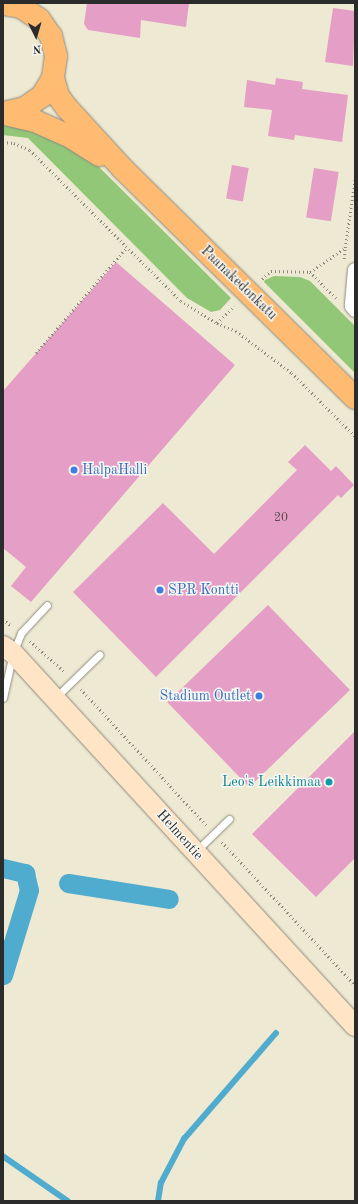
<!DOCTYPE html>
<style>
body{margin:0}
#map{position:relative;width:358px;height:1204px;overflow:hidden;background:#eee9d2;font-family:"Old Standard TT",serif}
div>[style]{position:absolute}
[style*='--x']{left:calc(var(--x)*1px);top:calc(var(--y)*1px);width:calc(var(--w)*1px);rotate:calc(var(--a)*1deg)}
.green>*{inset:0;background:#93c778}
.stream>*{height:5.5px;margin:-2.75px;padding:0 2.75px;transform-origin:2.75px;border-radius:2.75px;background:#50acce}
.canal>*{height:19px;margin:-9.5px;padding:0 9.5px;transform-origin:9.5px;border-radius:9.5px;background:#50acce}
.building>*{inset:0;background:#e59ec5;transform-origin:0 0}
.path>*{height:2.5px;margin-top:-1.25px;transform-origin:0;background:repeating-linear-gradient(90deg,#8c8a7e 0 1px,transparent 0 4px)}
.roads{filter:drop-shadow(0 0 1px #8c8a7e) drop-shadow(0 0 1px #8c8a7e)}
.lane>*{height:7px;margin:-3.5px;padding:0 3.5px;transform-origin:3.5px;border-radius:3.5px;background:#fff}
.street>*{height:14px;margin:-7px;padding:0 7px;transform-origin:7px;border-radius:7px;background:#fff}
.secondary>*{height:20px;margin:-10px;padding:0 10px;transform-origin:10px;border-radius:10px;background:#ffe4c6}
.primary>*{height:22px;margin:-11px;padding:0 11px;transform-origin:11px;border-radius:11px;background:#febb71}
.dots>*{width:11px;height:11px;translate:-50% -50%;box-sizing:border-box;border:2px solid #f6f6f2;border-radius:50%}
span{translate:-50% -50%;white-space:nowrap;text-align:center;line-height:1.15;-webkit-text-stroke:3px #f6f6f2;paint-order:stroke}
.number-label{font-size:12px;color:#5a4852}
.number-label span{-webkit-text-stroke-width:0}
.street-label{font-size:14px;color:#2b2b2b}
.shop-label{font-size:14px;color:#366cbe}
.left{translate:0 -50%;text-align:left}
.right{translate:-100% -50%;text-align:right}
.culture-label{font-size:14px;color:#0d838f}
.frame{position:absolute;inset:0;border:4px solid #2b2b2b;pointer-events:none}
.north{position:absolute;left:16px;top:16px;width:40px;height:40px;-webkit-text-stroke:3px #f6f6f2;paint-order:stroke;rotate:175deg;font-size:11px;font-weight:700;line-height:16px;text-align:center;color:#2b2b2b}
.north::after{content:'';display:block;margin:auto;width:14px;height:18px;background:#2b2b2b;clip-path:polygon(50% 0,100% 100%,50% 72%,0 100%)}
</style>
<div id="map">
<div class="green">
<i style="clip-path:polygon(3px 122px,27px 127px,61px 141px,98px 166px,231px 298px,220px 310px,211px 312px,187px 298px,28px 138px,3px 135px)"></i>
<i style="clip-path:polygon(274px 276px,300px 277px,310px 281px,355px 326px,355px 373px,264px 282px,265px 280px)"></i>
</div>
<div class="stream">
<i style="--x:3;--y:1156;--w:79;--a:34.7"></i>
<i style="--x:158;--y:1201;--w:18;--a:-81"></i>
<i style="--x:161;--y:1183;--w:50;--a:-62.4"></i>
<i style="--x:184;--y:1139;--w:140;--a:-49"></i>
</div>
<div class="canal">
<i style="--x:3;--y:868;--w:23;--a:13"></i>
<i style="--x:25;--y:873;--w:17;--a:77"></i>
<i style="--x:29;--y:890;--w:89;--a:107"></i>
<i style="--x:68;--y:883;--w:102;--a:9"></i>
</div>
<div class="building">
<i style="clip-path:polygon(87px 3px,189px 3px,186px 27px,141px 20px,140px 38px,88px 30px,84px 24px)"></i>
<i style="clip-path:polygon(333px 8px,355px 11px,353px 66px,325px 62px)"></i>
<i style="clip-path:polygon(276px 78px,303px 82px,302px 89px,348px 95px,342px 142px,295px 135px,294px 140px,268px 136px,272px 110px,244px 107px,247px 80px,275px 85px)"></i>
<i style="left:232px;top:165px;width:17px;height:34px;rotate:10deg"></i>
<i style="left:314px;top:168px;width:25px;height:50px;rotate:9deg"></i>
<i style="clip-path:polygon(116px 262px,235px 365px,31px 602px,11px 586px,26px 567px,3px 548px,3px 391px)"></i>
<i style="clip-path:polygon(305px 445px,331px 471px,336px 466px,354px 485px,341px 498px,338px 495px,156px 677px,73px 592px,163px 503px,214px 554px,297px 470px,288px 462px)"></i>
<i style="left:268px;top:605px;width:118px;height:140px;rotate:46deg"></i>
<i style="clip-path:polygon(355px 731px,355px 858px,316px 897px,252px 834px)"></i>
</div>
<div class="path">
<i style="--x:3;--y:142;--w:11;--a:5"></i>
<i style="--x:14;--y:143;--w:17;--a:24"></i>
<i style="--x:30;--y:150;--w:214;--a:45"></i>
<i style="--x:181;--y:301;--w:42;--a:31.4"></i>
<i style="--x:217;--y:323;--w:21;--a:23"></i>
<i style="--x:236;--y:331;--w:70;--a:36.9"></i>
<i style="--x:292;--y:373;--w:89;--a:45"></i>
<i style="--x:344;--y:259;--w:11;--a:-85"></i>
<i style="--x:310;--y:272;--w:38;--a:45"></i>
<i style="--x:262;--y:279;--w:12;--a:-42"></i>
<i style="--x:271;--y:271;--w:39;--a:1"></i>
<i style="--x:310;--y:272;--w:42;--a:-34.4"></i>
<i style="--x:345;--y:248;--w:70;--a:-81.8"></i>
<i style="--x:217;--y:323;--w:24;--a:-45"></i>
<i style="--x:36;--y:353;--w:140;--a:-49.4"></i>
<i style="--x:3;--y:619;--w:11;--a:38"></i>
<i style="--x:30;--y:641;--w:47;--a:41.5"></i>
<i style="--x:81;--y:689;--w:185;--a:47.4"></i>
<i style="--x:222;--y:842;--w:195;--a:47.1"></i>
</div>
<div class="roads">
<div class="lane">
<i style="--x:3;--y:698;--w:46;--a:-77.5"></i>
<i style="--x:13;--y:653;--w:22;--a:-68"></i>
<i style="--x:21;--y:633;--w:38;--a:-47"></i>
<i style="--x:55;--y:698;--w:62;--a:-44.3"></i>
<i style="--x:196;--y:851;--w:46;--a:-44.1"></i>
</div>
<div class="street">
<i style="--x:355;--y:270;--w:36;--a:95"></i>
<i style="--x:352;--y:306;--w:5;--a:53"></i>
</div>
<div class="secondary">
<i style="--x:3;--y:646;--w:12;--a:35"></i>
<i style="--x:13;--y:653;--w:506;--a:47.48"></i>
</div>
<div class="primary">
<i style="--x:3;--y:4;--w:18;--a:9"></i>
<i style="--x:21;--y:7;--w:22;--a:34"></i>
<i style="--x:39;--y:19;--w:21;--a:55"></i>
<i style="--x:51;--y:36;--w:21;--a:76"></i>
<i style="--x:56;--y:56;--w:22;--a:98"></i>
<i style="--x:53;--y:78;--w:21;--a:121"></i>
<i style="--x:42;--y:96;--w:21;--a:145"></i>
<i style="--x:25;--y:108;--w:23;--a:167"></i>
<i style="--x:53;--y:78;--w:19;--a:74"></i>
<i style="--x:58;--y:96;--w:15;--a:53"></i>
<i style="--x:67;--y:108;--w:83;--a:47.4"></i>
<i style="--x:123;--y:169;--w:326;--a:44.6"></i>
<i style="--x:5;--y:114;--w:31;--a:13"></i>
<i style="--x:35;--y:121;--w:37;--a:24"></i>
<i style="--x:69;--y:136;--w:36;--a:32"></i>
</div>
</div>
<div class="dots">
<i style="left:74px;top:470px;background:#3f7fe0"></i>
<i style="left:160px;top:590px;background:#3f7fe0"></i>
<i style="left:259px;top:696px;background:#3f7fe0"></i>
<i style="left:329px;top:782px;background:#0f9aa8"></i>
</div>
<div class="number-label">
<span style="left:281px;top:519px">20</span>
</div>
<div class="street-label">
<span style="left:239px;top:283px;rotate:44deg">Paanakedonkatu</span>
<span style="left:180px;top:835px;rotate:48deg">Helmentie</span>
</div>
<div class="shop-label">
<span class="left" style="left:82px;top:470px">HalpaHalli</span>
<span class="left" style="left:168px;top:590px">SPR Kontti</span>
<span class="right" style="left:251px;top:696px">Stadium Outlet</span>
</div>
<div class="culture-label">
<span class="right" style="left:321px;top:782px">Leo's Leikkimaa</span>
</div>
<div class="frame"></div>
<div class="north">N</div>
</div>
